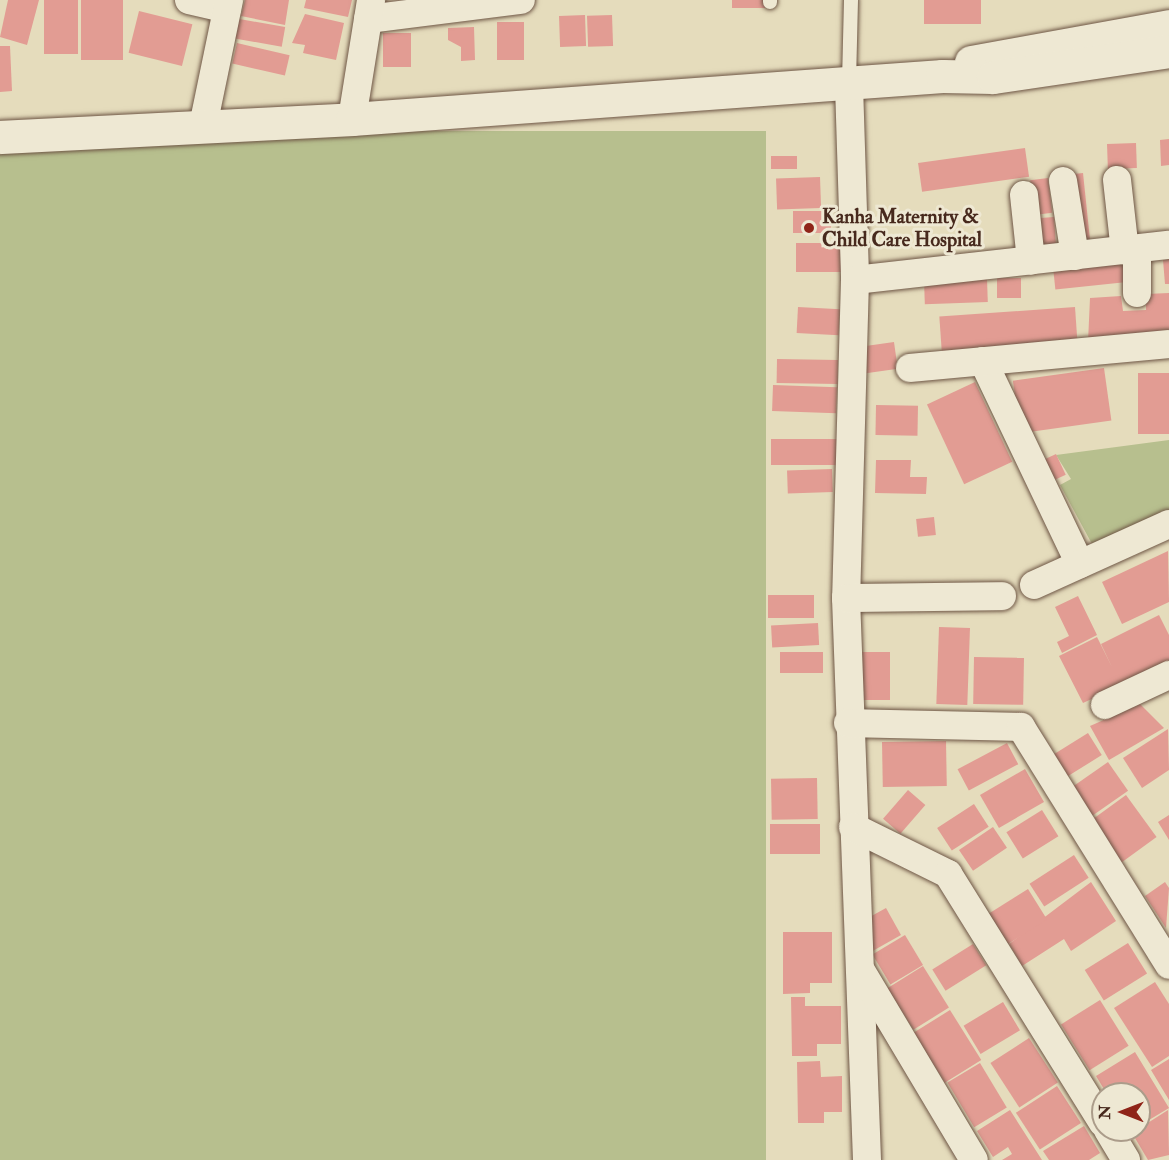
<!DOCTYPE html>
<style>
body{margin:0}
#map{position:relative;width:1169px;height:1160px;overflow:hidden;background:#e5dcbc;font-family:"IM FELL Double Pica",serif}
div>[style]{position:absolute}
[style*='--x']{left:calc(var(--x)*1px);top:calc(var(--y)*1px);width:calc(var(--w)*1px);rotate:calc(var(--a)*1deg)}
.green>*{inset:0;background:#b7bf8e;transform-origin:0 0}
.building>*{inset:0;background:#e29c93;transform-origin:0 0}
.roads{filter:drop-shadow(0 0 2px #6e5645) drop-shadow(0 0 2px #6e5645)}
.lane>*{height:14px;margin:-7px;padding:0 7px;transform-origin:7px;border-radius:7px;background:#eee8d3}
.street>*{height:28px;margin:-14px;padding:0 14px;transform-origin:14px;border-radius:14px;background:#eee8d3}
.secondary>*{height:33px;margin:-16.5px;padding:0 16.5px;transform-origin:16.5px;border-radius:16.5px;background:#eee8d3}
.dots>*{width:16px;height:16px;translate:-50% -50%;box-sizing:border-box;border:3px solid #eee8d3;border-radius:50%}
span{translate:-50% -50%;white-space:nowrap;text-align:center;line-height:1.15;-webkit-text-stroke:6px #eee8d3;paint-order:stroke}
.poi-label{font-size:20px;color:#47291d;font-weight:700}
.left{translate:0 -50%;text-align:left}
.north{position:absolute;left:1091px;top:1082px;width:60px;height:60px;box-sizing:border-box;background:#eee8d3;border:2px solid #ab9c8a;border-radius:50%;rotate:270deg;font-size:16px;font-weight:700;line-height:24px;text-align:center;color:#47291d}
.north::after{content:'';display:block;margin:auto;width:21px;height:27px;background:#8f2418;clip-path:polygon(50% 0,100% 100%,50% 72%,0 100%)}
</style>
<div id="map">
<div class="green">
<i style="left:766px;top:131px;width:1029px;height:767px;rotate:90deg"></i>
<i style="clip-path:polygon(1169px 440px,1169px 525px,1098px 555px,1060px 485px,1071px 479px,1056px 455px)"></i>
</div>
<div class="building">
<i style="clip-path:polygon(8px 0,39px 0,27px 45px,0 37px)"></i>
<i style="left:44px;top:0;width:34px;height:54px"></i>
<i style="left:81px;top:0;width:42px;height:60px"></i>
<i style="clip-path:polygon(245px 0,289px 0,285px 25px,241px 16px)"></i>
<i style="clip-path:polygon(306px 0,352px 0,348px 17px,304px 8px)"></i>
<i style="left:732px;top:0;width:33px;height:8px"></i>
<i style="left:924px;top:0;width:57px;height:24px"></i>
<i style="left:139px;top:11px;width:55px;height:43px;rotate:14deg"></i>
<i style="clip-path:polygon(305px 14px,344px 23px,336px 60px,303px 53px,305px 45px,292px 43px)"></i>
<i style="left:585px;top:15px;width:31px;height:26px;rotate:88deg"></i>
<i style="left:612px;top:15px;width:31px;height:25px;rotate:88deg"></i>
<i style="left:234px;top:18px;width:52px;height:20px;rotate:10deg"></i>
<i style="left:497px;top:22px;width:27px;height:38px"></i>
<i style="clip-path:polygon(474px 27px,475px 60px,461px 61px,461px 47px,448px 40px,448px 28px)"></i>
<i style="left:383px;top:33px;width:28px;height:34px"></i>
<i style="left:237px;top:43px;width:54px;height:21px;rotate:13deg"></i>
<i style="clip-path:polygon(0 46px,10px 46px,12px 91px,0 92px)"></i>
<i style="clip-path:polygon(1169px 139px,1169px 165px,1161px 166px,1160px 140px)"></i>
<i style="left:1136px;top:143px;width:25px;height:29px;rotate:88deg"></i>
<i style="left:1025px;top:148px;width:29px;height:108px;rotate:82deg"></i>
<i style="left:797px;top:156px;width:13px;height:26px;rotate:90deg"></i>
<i style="left:1083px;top:173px;width:68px;height:14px;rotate:84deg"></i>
<i style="left:820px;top:177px;width:31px;height:44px;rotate:88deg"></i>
<i style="left:1048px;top:178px;width:35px;height:18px;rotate:83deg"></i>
<i style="left:831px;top:211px;width:22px;height:38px;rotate:90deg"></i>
<i style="left:1054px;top:217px;width:29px;height:20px;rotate:86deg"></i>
<i style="left:796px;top:243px;width:47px;height:29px"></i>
<i style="clip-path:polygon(1169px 259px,1169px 284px,1165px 284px,1163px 260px)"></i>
<i style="left:1125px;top:263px;width:19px;height:72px;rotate:84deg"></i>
<i style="left:1021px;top:278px;width:20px;height:24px;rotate:90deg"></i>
<i style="left:987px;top:279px;width:23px;height:63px;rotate:88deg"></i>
<i style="clip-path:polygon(1169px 293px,1169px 336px,1088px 342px,1090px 298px,1121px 296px,1123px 311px,1146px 310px,1146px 294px)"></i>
<i style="left:798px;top:307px;width:42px;height:26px;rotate:3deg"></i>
<i style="left:1075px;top:307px;width:42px;height:136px;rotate:86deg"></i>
<i style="left:894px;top:342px;width:27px;height:32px;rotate:82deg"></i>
<i style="left:777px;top:359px;width:61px;height:24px;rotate:1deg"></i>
<i style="left:1104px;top:368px;width:53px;height:92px;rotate:82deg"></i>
<i style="left:1169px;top:373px;width:61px;height:31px;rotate:90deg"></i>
<i style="left:975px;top:382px;width:88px;height:53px;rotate:65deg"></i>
<i style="left:773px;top:385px;width:64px;height:26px;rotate:2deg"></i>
<i style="left:876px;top:405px;width:42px;height:30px;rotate:1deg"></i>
<i style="left:771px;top:439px;width:67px;height:26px"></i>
<i style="left:1056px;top:454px;width:23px;height:13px;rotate:65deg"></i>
<i style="clip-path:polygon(876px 460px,911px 460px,910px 477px,927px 477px,926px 494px,875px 493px)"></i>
<i style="left:832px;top:469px;width:23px;height:45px;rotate:88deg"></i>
<i style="left:934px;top:517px;width:18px;height:18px;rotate:84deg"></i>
<i style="clip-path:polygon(1168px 551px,1169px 602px,1122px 624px,1102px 582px)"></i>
<i style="left:768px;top:595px;width:46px;height:23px"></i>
<i style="clip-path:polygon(1078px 596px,1097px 635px,1062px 653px,1057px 642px,1069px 636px,1055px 607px)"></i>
<i style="clip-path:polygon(1159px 615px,1169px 635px,1169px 663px,1083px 703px,1059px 656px,1097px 637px,1112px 667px,1101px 644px)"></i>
<i style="left:818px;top:623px;width:22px;height:47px;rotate:87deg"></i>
<i style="left:939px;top:627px;width:31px;height:77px;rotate:2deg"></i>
<i style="left:823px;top:652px;width:21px;height:43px;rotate:90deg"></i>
<i style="left:852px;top:652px;width:38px;height:48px"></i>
<i style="left:974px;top:657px;width:50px;height:47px;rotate:1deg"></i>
<i style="clip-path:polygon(1140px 704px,1164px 728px,1109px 760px,1090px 726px)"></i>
<i style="clip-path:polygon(1168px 729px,1169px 770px,1142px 788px,1123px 758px)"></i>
<i style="left:1088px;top:733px;width:26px;height:44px;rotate:58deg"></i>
<i style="left:946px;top:741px;width:45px;height:64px;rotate:89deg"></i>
<i style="left:1007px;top:743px;width:24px;height:56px;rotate:62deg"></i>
<i style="left:1108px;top:762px;width:35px;height:52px;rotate:55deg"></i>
<i style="left:1025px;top:769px;width:38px;height:52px;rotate:60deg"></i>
<i style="left:817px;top:778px;width:41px;height:46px;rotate:89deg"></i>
<i style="left:908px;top:790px;width:23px;height:38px;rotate:41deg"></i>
<i style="left:1126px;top:795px;width:52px;height:51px;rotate:54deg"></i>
<i style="left:974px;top:804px;width:27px;height:44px;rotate:57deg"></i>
<i style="left:1042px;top:810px;width:31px;height:42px;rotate:58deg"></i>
<i style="clip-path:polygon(1169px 815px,1169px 840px,1158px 822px)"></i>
<i style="left:820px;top:824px;width:30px;height:50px;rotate:90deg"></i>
<i style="left:993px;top:827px;width:25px;height:41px;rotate:56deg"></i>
<i style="left:1074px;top:855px;width:27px;height:53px;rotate:57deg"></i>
<i style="clip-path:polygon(1091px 882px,1116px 921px,1071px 951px,1064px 939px,1022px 966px,1009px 944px)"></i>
<i style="clip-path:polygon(1165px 882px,1169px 888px,1166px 928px,1145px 896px)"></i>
<i style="left:1028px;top:889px;width:36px;height:46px;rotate:58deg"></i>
<i style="left:886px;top:908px;width:31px;height:32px;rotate:61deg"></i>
<i style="clip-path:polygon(783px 932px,832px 932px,832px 983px,810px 983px,810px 993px,783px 994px)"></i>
<i style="left:905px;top:935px;width:35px;height:38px;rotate:59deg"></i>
<i style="left:1128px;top:943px;width:36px;height:51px;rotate:58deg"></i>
<i style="left:973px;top:944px;width:25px;height:48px;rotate:58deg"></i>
<i style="left:923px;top:966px;width:49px;height:42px;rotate:58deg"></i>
<i style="clip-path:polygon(1155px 982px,1169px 1004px,1169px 1056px,1152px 1067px,1114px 1008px)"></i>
<i style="clip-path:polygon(791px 997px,805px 997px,805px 1006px,841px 1006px,841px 1044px,817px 1044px,817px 1056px,792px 1056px)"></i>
<i style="left:1100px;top:1000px;width:54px;height:46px;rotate:58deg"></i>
<i style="left:1003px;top:1002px;width:33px;height:46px;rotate:59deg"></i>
<i style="left:950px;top:1010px;width:59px;height:43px;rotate:58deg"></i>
<i style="left:1029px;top:1038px;width:53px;height:46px;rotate:57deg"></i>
<i style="clip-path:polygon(1135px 1052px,1169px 1108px,1139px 1126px,1139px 1094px,1107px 1094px,1096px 1076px)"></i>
<i style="clip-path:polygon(1169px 1059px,1169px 1100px,1151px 1070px)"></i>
<i style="clip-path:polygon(820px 1061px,821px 1077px,842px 1076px,842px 1112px,824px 1112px,824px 1123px,798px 1123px,797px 1062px)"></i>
<i style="left:980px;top:1063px;width:52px;height:38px;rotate:59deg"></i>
<i style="left:1057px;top:1086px;width:44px;height:49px;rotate:57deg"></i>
<i style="clip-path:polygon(1010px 1110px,1042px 1160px,1002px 1160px,1012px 1154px,1008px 1147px,993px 1157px,977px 1131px)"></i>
<i style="clip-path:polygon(1168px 1110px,1169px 1155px,1148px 1160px,1132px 1133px)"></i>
<i style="clip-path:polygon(1084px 1126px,1100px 1153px,1089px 1160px,1049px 1160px,1043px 1151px)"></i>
</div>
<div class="roads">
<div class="lane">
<i style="--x:770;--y:2;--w:2;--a:-90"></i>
<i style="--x:849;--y:82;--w:82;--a:-88.6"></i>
</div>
<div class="street">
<i style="--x:189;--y:0;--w:39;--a:13"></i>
<i style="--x:368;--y:19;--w:154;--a:-7.1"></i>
<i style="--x:849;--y:85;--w:195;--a:88.2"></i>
<i style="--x:855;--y:280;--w:318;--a:91.6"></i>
<i style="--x:846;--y:598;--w:562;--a:87.86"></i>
<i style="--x:352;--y:119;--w:121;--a:-80.9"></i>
<i style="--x:203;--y:126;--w:129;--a:-78.3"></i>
<i style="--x:1117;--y:180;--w:71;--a:83.6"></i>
<i style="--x:1063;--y:181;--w:76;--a:80.9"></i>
<i style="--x:1024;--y:195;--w:66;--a:83.9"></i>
<i style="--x:855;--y:280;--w:316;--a:-6.4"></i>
<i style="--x:1137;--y:293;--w:43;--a:-90"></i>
<i style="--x:983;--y:361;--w:225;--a:64.5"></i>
<i style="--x:910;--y:368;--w:260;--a:-5.3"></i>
<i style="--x:1034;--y:585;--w:148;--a:-24.3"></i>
<i style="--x:846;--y:598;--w:156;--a:-0.7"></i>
<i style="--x:1105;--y:705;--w:71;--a:-25.1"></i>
<i style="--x:848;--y:723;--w:173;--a:1.3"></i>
<i style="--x:1021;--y:727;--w:280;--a:58.1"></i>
<i style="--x:853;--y:827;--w:106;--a:26.3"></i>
<i style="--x:948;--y:874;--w:293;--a:58.1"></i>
<i style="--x:860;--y:969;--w:222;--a:59.2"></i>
<i style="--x:1108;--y:1130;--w:35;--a:59"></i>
</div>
<div class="secondary">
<i style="--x:971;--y:62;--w:201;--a:-10.3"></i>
<i style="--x:0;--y:137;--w:352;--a:-2.9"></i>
<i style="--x:352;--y:119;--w:592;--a:-4.17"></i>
<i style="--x:942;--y:76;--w:51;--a:1.1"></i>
<i style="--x:993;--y:77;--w:178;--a:-8.4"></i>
</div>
</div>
<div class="dots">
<i style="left:809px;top:228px;background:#8f2418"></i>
</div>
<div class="poi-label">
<span class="left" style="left:822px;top:228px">Kanha Maternity &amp;<br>Child Care Hospital</span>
</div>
<div class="north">N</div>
</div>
